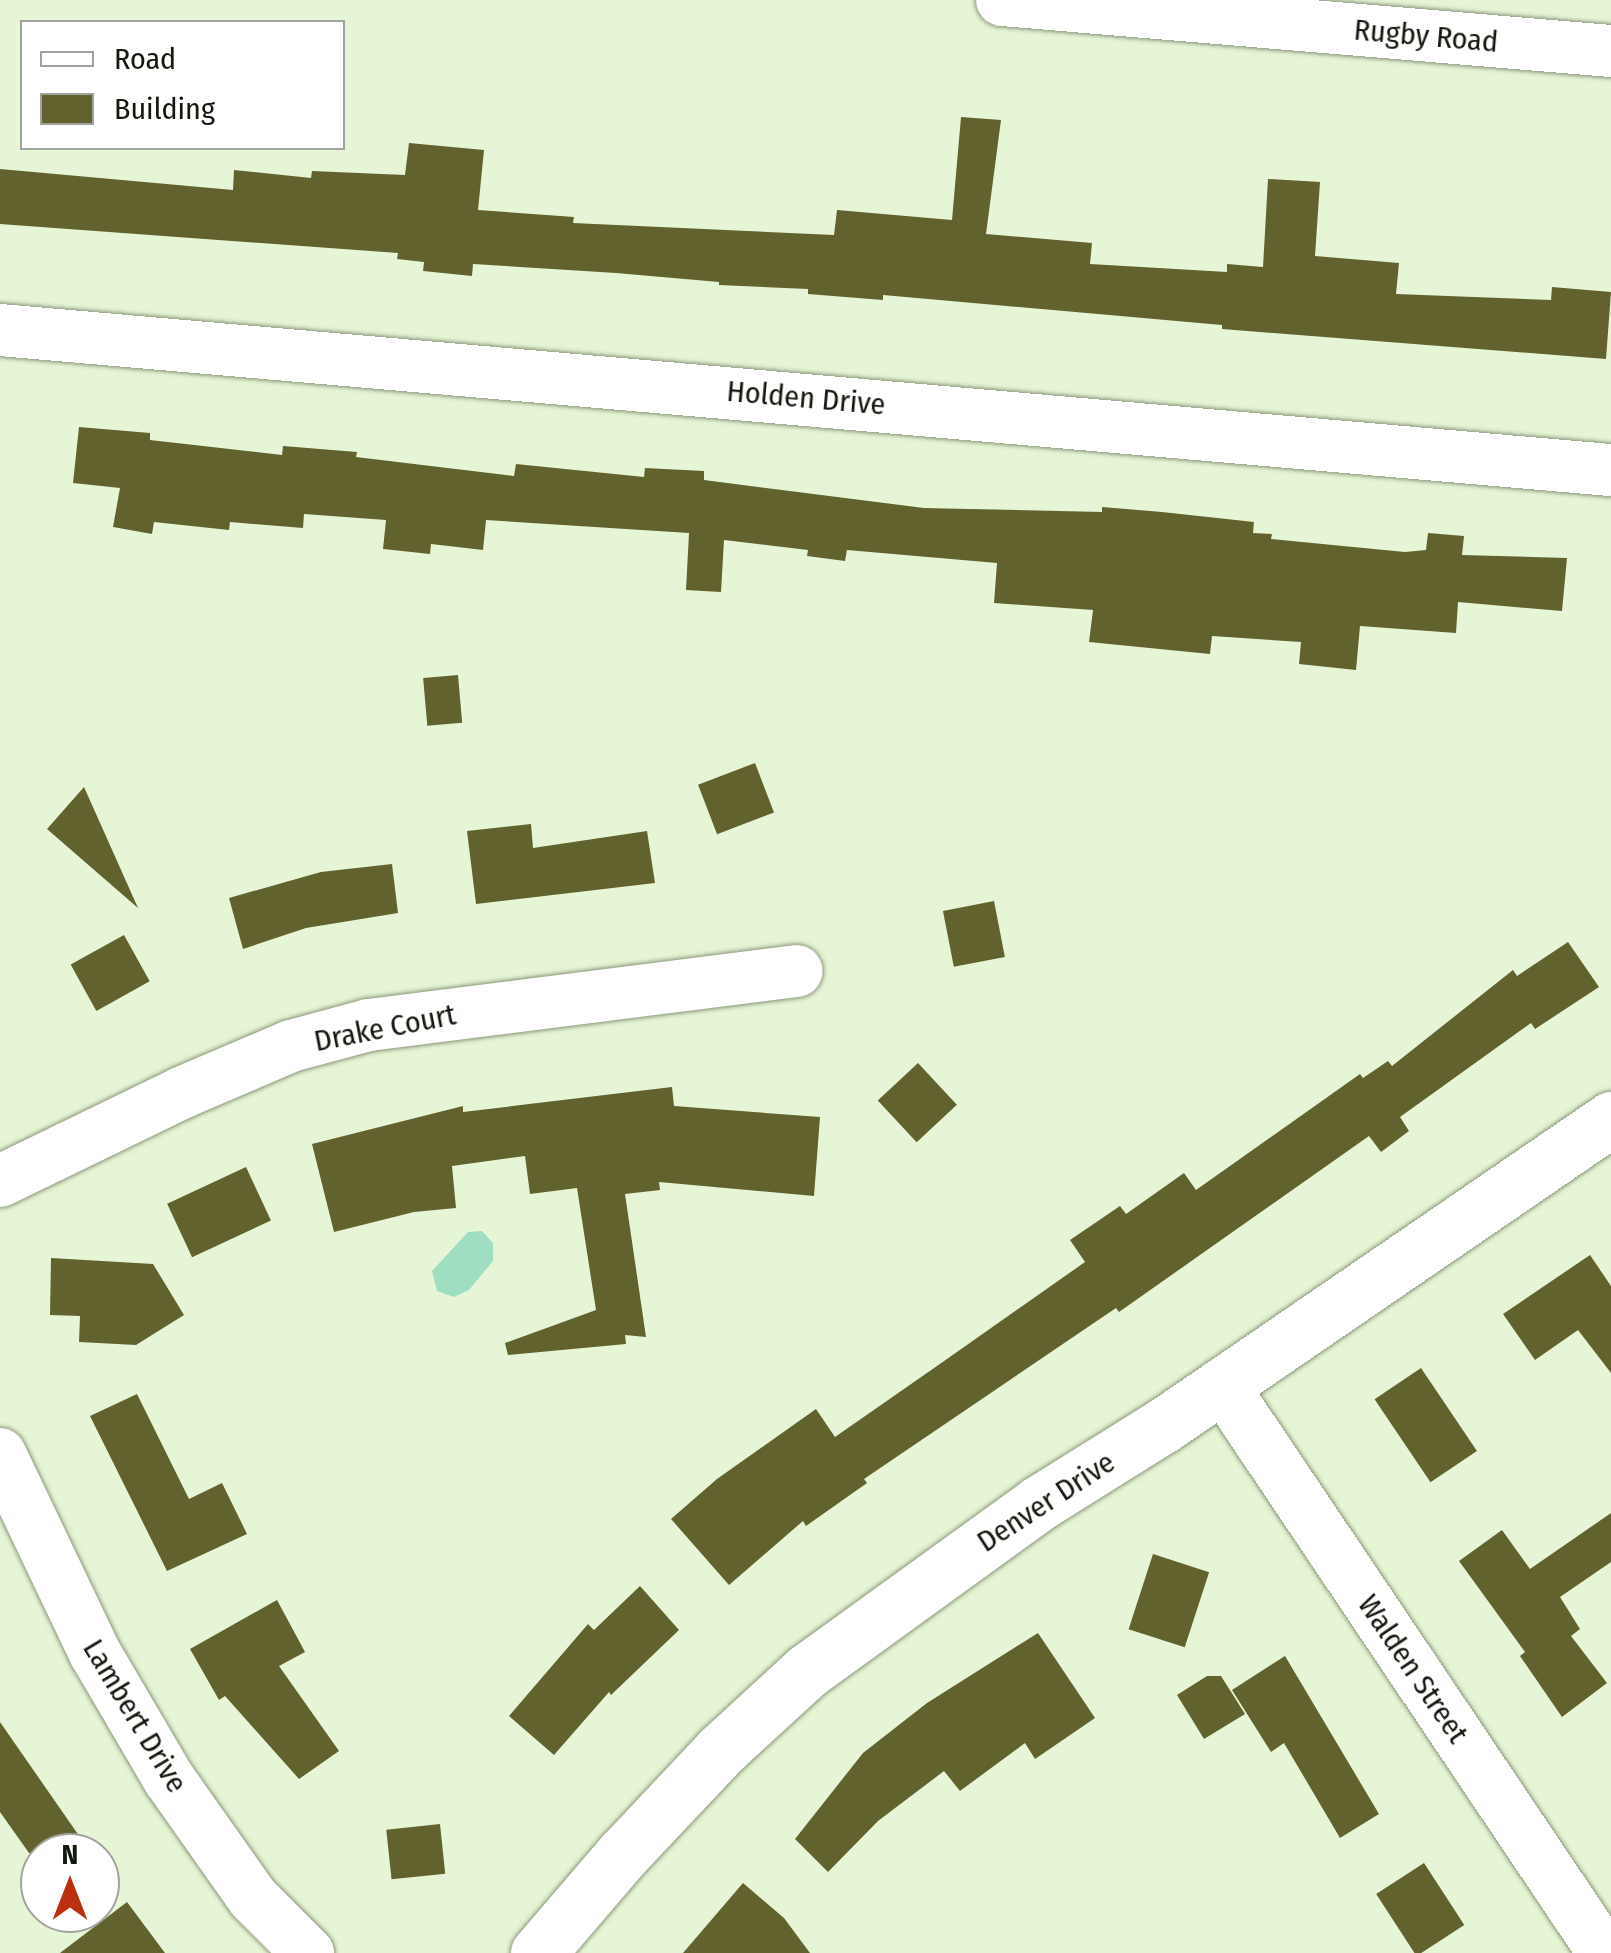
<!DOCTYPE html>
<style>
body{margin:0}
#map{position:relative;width:1611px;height:1953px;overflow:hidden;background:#e6f5d5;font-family:"Fira Sans Condensed",sans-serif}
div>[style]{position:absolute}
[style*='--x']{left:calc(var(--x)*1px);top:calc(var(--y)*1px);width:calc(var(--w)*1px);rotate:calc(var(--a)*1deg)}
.water>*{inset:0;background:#a0dec2}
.building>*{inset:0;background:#62622e;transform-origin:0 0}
.roads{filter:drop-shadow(0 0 2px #8b987b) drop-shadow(0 0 2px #8b987b)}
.street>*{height:52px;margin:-26px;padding:0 26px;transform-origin:26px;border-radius:26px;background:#fff}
.secondary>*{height:55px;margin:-27.5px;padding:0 27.5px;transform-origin:27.5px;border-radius:27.5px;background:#fff}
span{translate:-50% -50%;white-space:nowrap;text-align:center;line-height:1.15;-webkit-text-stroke:10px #fff;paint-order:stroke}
.street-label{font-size:30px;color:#13180d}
.legend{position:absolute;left:20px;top:20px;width:325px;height:130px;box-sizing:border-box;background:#fff;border:2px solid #a1a39e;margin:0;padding:12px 18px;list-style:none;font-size:30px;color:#13180d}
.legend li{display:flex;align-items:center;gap:20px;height:50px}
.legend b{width:50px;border:2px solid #a1a39e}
.north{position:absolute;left:20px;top:1833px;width:100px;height:100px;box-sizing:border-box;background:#fff;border:2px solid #a1a39e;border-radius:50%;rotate:0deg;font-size:28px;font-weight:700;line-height:40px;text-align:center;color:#13180d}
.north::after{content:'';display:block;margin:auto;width:35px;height:45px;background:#ba2f10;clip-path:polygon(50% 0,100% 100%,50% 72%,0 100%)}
</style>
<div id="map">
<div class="water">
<i style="clip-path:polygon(482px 1231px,493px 1243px,493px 1261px,469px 1290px,454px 1297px,437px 1291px,432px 1271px,468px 1232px)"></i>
</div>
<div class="building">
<i style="clip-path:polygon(961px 117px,1001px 120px,986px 234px,1092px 243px,1090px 264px,1227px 272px,1227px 264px,1263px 267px,1268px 179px,1320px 182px,1315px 256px,1399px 263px,1396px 294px,1551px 300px,1552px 287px,1611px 292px,1606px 359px,1222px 329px,1222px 325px,883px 295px,883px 300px,808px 294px,808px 289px,719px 285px,719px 282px,616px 273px,473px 264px,472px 276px,423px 271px,424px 262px,397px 259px,398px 253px,0 224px,0 169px,233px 190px,234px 170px,311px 178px,312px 171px,405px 175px,409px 143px,484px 150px,478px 210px,574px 217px,573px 223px,834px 235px,837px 210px,952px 220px)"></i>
<i style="clip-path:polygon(79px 427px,150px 433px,150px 440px,282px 455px,283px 446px,357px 452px,356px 457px,514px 476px,516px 464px,644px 477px,645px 468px,704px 471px,704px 480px,924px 508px,1102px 512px,1102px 507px,1162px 512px,1254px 522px,1253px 533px,1272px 534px,1271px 539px,1405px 552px,1426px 550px,1428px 533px,1464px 536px,1462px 555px,1567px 558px,1562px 611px,1458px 602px,1456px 633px,1360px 626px,1356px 670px,1299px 664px,1301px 642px,1212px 636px,1210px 654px,1089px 642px,1093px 610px,994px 603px,997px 563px,847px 550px,845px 561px,807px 556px,808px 550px,724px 540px,721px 592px,686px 590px,689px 533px,486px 520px,483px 550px,431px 544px,430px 554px,383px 549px,386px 520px,304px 514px,303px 528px,230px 522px,229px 530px,154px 522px,152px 534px,113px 527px,120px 488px,73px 483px)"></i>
<i style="left:458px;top:675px;width:48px;height:35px;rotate:85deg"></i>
<i style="left:755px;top:763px;width:53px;height:61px;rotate:69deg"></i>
<i style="clip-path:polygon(84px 787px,138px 908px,47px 829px)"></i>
<i style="clip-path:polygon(531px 824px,533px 848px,647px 831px,655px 883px,476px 904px,467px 831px)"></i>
<i style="clip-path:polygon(392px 864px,398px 913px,306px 928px,243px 949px,229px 898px,321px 872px)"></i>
<i style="left:994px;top:901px;width:57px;height:52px;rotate:79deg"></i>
<i style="left:124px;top:935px;width:53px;height:61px;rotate:61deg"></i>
<i style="clip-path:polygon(1568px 942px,1599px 987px,1535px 1029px,1531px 1023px,1400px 1117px,1409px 1131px,1381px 1152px,1369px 1136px,1119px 1312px,1116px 1308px,864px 1479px,867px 1483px,806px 1526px,803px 1521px,729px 1585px,671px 1519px,717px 1479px,816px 1409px,835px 1437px,947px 1359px,1085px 1262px,1070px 1240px,1120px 1206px,1126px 1214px,1184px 1173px,1196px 1190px,1360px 1074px,1363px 1078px,1388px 1061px,1392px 1066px,1513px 970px,1517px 976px)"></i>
<i style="left:918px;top:1063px;width:57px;height:55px;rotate:47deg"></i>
<i style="clip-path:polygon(672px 1087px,674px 1106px,820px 1117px,814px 1196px,659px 1182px,660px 1190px,625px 1194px,646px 1337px,625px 1335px,626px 1344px,508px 1355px,505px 1343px,596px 1310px,577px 1188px,530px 1194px,525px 1156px,452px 1166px,456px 1208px,414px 1212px,334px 1232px,312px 1144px,463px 1106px,463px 1112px)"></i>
<i style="left:246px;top:1167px;width:59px;height:87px;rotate:65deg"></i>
<i style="clip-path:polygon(1590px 1255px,1611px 1286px,1611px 1373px,1578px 1330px,1535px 1360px,1503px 1314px)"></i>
<i style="clip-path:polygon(51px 1258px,153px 1264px,184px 1315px,136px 1345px,79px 1342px,80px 1316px,50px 1315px)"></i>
<i style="left:1421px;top:1368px;width:100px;height:56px;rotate:56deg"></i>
<i style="clip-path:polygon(137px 1394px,189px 1499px,222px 1483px,247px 1534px,167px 1571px,90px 1416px)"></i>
<i style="clip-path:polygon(1611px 1513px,1611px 1562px,1560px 1597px,1580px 1629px,1571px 1636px,1607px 1683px,1562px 1717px,1520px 1656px,1525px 1652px,1459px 1561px,1502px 1530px,1530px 1569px)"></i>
<i style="left:1153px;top:1554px;width:59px;height:79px;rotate:18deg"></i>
<i style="clip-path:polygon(640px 1586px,679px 1630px,611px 1695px,609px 1692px,554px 1755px,509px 1716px,588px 1624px,594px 1630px)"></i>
<i style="clip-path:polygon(277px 1600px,305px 1652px,279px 1666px,339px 1751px,299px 1779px,225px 1696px,219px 1700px,190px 1649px)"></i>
<i style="clip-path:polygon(1038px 1633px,1095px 1718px,1035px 1759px,1025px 1743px,960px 1791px,944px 1771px,878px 1821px,828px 1872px,795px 1839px,863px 1753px,927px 1703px)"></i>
<i style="clip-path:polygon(1285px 1656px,1379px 1814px,1340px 1838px,1284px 1743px,1271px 1752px,1232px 1690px)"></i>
<i style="clip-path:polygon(1207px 1676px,1221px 1676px,1245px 1714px,1204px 1739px,1177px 1695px)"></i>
<i style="clip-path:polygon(0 1722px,91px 1853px,29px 1853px,0 1812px)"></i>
<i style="left:440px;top:1824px;width:50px;height:54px;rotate:84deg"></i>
<i style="left:1424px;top:1863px;width:74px;height:57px;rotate:57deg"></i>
<i style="clip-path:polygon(743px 1883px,784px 1918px,810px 1953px,683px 1953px)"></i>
<i style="clip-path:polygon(127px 1902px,165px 1953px,60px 1953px)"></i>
</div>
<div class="roads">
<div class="street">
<i style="--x:1002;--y:0;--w:611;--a:4.79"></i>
<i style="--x:0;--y:330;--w:1617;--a:4.97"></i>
<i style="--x:0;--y:1181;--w:201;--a:-25.9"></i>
<i style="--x:181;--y:1093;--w:120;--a:-23.1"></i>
<i style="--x:291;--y:1046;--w:81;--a:-15.1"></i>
<i style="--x:369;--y:1025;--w:431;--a:-7.2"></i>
<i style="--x:1222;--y:1385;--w:685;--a:56.08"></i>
<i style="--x:0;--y:1454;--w:221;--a:64.5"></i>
<i style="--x:95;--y:1653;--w:146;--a:59.6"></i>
<i style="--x:169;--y:1779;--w:146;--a:54.8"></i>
<i style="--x:253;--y:1898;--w:78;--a:45"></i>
</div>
<div class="secondary">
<i style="--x:538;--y:1953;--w:130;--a:-49.4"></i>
<i style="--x:623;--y:1854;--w:141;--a:-46.7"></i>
<i style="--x:720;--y:1751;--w:118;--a:-42.6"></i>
<i style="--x:807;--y:1671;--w:286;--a:-35.9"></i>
<i style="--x:1039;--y:1503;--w:147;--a:-32"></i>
<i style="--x:1164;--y:1425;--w:542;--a:-34.39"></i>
</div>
</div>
<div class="street-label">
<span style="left:1426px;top:36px;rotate:5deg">Rugby Road</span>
<span style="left:806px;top:398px;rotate:5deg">Holden Drive</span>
<span style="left:385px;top:1028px;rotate:-11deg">Drake Court</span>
<span style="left:1046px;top:1502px;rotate:-33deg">Denver Drive</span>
<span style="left:1413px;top:1669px;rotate:56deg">Walden Street</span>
<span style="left:135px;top:1716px;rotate:59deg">Lambert Drive</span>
</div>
<ul class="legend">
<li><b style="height:12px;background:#fff"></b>Road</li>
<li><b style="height:28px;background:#62622e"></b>Building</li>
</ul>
<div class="north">N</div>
</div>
